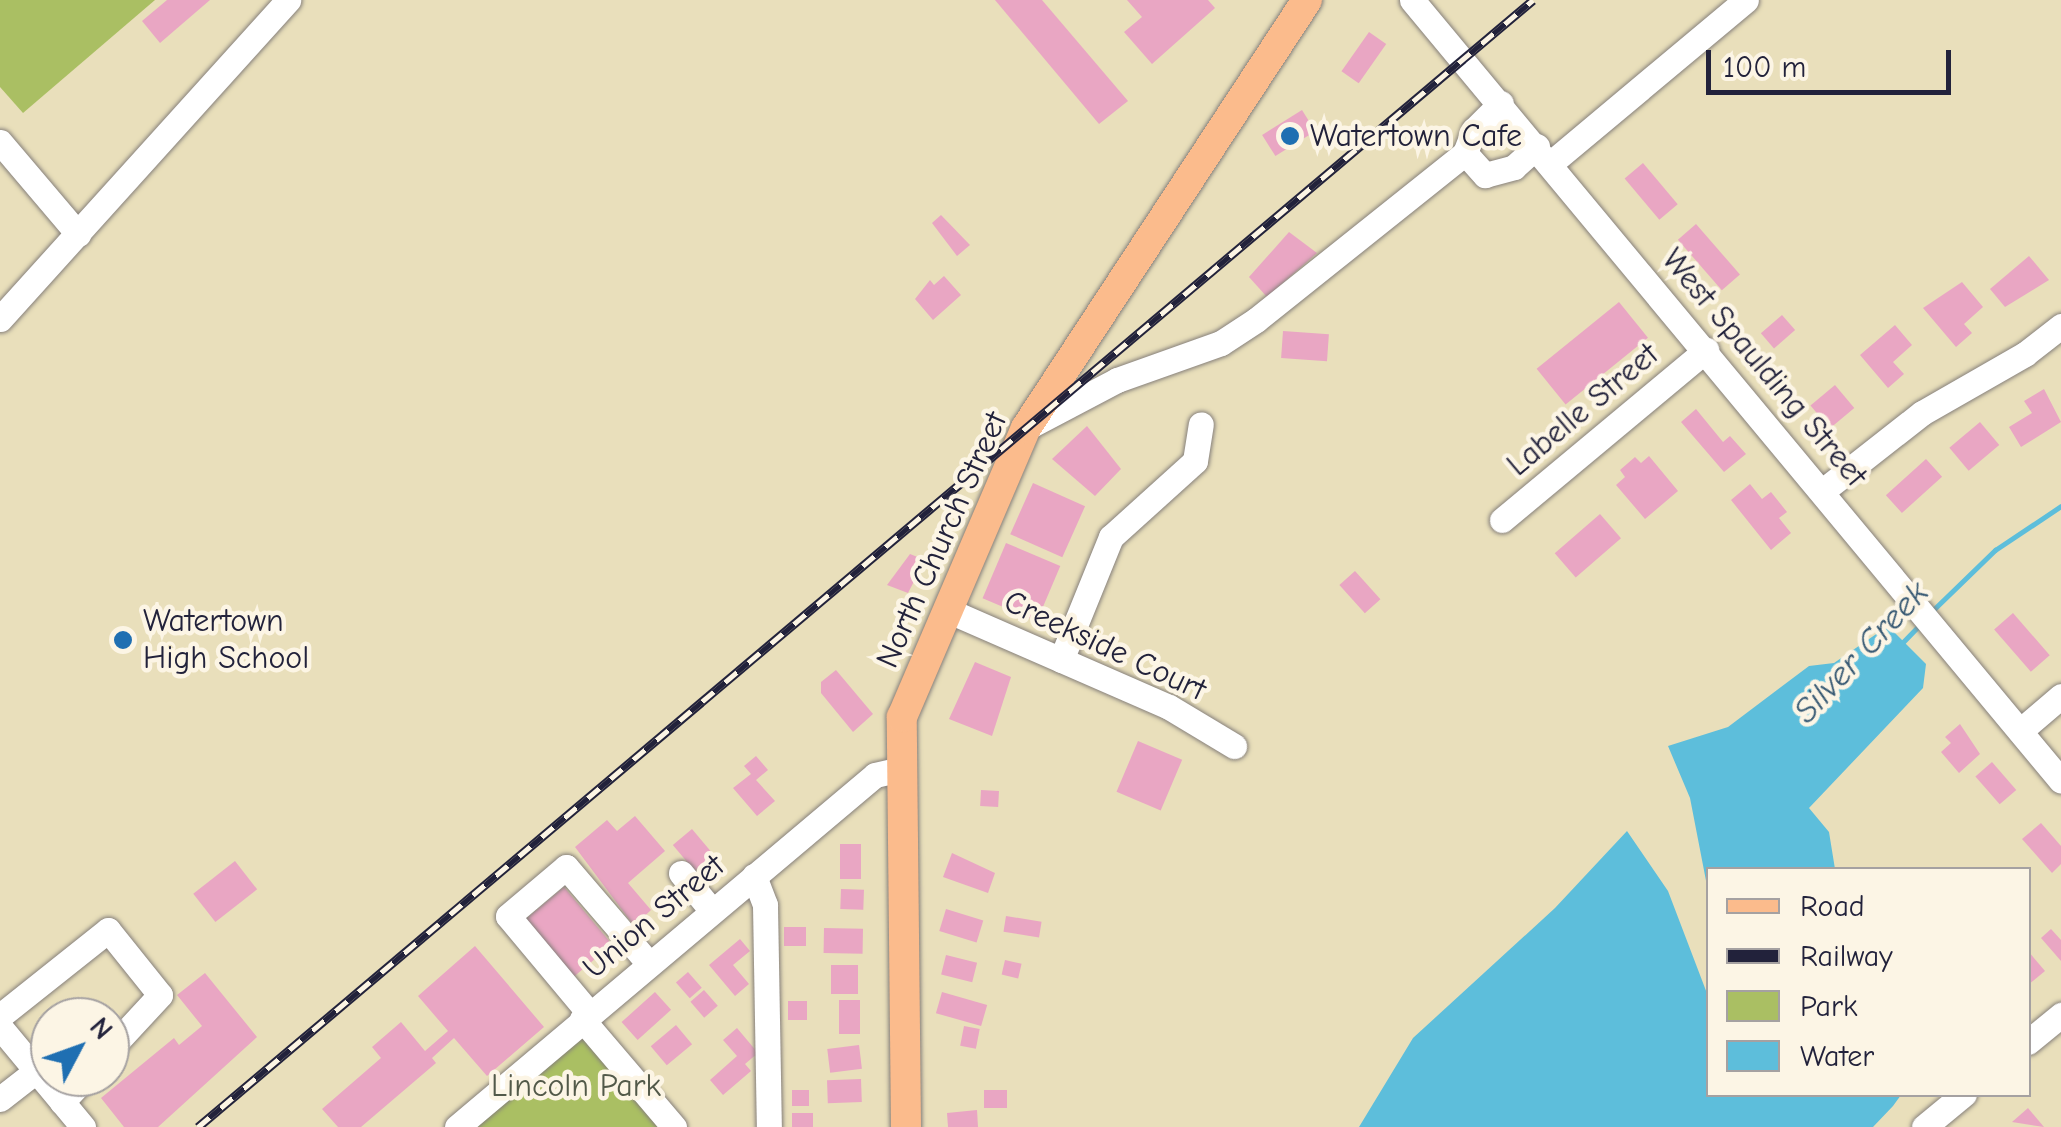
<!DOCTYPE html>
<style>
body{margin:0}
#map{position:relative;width:2061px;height:1127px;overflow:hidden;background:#e9dfbb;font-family:"Comic Neue",sans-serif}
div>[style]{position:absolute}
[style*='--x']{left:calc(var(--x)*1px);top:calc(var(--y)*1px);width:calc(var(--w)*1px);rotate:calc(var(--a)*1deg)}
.green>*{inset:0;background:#aabf63}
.water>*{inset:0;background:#5dbedb}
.stream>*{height:5px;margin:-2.5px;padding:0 2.5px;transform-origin:2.5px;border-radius:2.5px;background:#5dbedb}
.building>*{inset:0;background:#e9a6c3;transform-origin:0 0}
.roads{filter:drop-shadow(0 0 2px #86807b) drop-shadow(0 0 2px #86807b)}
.minor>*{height:25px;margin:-12.5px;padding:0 12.5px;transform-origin:12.5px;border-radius:12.5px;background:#fff}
.major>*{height:30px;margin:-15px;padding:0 15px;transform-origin:15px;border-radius:15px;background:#fbbb8c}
.rail>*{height:9px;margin-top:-4.5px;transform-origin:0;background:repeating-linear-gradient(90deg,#fcf5e5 0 15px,#22223b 0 30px);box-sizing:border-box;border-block:2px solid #22223b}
.dots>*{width:28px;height:28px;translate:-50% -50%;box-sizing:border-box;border:5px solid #fcf5e5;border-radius:50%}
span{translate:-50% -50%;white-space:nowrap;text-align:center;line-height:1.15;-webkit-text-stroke:9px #fcf5e5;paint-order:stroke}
.poi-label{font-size:32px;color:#22223b}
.left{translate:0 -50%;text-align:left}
.street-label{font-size:32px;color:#22223b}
.park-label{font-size:32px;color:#525949}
.water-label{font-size:35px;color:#375973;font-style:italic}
.legend{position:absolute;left:1706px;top:867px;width:325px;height:230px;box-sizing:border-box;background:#fcf5e5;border:2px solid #a5a1a1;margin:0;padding:12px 18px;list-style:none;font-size:30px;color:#22223b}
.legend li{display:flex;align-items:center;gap:20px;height:50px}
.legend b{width:50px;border:2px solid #a5a1a1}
.north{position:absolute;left:30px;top:997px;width:100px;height:100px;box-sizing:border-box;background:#fcf5e5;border:2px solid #a5a1a1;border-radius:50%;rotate:49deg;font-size:28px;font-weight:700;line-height:40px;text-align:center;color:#22223b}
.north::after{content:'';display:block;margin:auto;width:35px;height:45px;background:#1f6fb2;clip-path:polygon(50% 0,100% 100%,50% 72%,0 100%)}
.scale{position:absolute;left:1706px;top:50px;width:245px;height:45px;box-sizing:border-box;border:5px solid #22223b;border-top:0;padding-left:12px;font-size:30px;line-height:35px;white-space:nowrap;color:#22223b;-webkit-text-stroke:8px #fcf5e5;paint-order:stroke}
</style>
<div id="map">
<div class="green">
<i style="clip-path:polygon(0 0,155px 0,23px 113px,0 87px)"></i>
<i style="clip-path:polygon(582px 1037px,661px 1127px,470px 1127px)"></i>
</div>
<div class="water">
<i style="clip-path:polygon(1888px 626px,1926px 664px,1923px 688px,1809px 808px,1829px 832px,1835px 869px,1708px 870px,1708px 891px,1690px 798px,1668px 746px,1728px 727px,1809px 666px,1834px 663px)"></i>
<i style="clip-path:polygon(1627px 831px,1668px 891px,1708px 996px,1708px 1094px,1901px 1095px,1893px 1106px,1873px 1127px,1359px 1127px,1413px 1038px,1555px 908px)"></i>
</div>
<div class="stream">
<i style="--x:1932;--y:611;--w:88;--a:-44.1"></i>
<i style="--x:1995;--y:550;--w:79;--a:-33.7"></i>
<i style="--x:1901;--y:644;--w:29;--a:-46"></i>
</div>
<div class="building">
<i style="clip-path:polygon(167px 0,210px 0,160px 43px,142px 21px)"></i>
<i style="clip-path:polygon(995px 0,1042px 0,1128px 101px,1099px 124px)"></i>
<i style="clip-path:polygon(1127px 0,1208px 0,1215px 8px,1152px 64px,1124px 32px,1142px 17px)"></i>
<i style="left:1369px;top:32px;width:21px;height:48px;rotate:35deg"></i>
<i style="left:1302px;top:110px;width:25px;height:47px;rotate:58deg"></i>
<i style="left:1643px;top:163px;width:54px;height:24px;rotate:50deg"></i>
<i style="clip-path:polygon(941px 215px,970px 245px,957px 256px,932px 223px)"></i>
<i style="left:1696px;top:224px;width:67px;height:24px;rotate:49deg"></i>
<i style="clip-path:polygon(1289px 232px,1317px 253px,1267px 297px,1249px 277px)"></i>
<i style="clip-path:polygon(2029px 256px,2049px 280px,2005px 307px,1990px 289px)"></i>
<i style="clip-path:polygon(944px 276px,961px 295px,933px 320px,915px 299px,930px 280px,934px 285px)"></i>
<i style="clip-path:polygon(1962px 282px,1983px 307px,1964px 324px,1972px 333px,1956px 347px,1923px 308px)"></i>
<i style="left:1619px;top:302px;width:46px;height:106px;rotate:51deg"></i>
<i style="left:1782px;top:315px;width:20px;height:28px;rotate:49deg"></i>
<i style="clip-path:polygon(1895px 325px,1912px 345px,1893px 362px,1904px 374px,1888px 388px,1860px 355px)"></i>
<i style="left:1283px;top:331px;width:46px;height:27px;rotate:4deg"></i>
<i style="left:1835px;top:385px;width:30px;height:32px;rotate:50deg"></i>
<i style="clip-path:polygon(2044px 389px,2061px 422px,2021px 447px,2009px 427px,2032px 413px,2024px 401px)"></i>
<i style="clip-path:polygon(1696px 409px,1723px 442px,1730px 436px,1746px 454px,1724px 472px,1681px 422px)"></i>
<i style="left:1980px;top:422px;width:30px;height:40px;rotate:50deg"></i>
<i style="clip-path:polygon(1087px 426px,1121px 469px,1095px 496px,1052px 459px)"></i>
<i style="clip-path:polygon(1649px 456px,1678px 491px,1645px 519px,1616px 485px,1625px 477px,1620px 470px,1635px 457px,1641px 463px)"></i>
<i style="left:1926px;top:459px;width:24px;height:54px;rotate:48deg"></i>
<i style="left:1033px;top:483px;width:57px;height:56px;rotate:24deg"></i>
<i style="clip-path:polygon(1750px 484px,1762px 499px,1771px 492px,1787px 512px,1779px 518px,1791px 533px,1771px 550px,1731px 500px)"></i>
<i style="left:1600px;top:514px;width:32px;height:60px;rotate:49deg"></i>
<i style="left:1006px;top:543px;width:59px;height:60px;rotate:23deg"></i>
<i style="clip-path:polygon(910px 554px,925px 560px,908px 593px,887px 585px)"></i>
<i style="left:1355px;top:571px;width:38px;height:21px;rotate:48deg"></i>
<i style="left:2013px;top:613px;width:56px;height:25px;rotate:49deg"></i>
<i style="clip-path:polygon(975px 662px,1011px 677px,992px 736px,949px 719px)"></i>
<i style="clip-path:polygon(836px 670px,873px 714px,853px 732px,821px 693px,821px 682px)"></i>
<i style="clip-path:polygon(1960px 724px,1980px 754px,1959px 773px,1941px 752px,1951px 743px,1945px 737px)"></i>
<i style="left:1138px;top:741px;width:48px;height:55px;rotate:23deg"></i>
<i style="clip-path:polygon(756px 756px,768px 770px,756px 780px,775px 801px,757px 816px,733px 788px,751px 774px,744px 766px)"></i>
<i style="left:1992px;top:762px;width:37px;height:22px;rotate:49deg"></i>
<i style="left:981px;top:790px;width:18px;height:16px;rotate:3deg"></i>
<i style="clip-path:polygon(635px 816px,665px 851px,628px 883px,651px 910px,634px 926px,575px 847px,607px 820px,617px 831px)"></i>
<i style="clip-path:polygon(2041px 823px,2061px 846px,2061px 864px,2052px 873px,2022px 839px)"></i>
<i style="left:692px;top:829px;width:34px;height:25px;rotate:50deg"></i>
<i style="left:840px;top:844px;width:21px;height:35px"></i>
<i style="clip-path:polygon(952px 853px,995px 873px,988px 893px,943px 877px)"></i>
<i style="left:235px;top:861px;width:36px;height:53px;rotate:52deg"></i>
<i style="left:564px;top:887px;width:75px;height:51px;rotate:50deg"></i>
<i style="left:841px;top:889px;width:23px;height:20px;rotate:2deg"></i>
<i style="left:946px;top:909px;width:39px;height:23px;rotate:17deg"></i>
<i style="left:1006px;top:916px;width:36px;height:16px;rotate:9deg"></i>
<i style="left:784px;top:927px;width:22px;height:19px"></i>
<i style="left:824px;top:928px;width:39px;height:25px;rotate:1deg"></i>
<i style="clip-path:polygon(2051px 929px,2061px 940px,2061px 961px,2041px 938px)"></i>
<i style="clip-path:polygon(740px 939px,750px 951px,733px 965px,749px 984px,735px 996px,709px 965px)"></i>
<i style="clip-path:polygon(475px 946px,544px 1027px,487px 1076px,454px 1038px,432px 1058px,436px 1063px,361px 1127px,338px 1127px,322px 1109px,381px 1058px,372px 1047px,401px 1022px,425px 1051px,448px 1031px,418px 996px)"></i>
<i style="clip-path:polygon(2028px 951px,2045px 971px,2028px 985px)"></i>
<i style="left:946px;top:955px;width:32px;height:20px;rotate:14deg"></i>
<i style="left:1005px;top:960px;width:17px;height:15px;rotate:13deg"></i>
<i style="left:831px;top:965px;width:27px;height:29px"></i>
<i style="left:688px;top:972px;width:21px;height:16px;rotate:49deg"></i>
<i style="clip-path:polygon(205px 973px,257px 1037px,158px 1127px,124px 1127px,101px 1098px,174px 1038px,179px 1045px,202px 1026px,177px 995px)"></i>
<i style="left:704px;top:990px;width:21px;height:18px;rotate:49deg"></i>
<i style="left:655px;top:992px;width:24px;height:45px;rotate:48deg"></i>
<i style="left:942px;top:992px;width:47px;height:22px;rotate:16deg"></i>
<i style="left:839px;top:1000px;width:21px;height:34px"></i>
<i style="left:807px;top:1001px;width:19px;height:19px;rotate:90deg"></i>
<i style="left:676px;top:1025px;width:25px;height:33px;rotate:50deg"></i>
<i style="left:964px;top:1026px;width:16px;height:20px;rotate:11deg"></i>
<i style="clip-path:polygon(737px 1028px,758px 1053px,745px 1064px,751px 1071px,723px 1095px,710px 1080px,737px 1056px,723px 1040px)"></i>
<i style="left:859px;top:1045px;width:24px;height:32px;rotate:83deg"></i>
<i style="left:861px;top:1079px;width:23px;height:34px;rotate:88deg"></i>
<i style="left:792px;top:1090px;width:17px;height:16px"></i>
<i style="left:1007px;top:1090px;width:18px;height:23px;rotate:90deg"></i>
<i style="clip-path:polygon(2028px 1108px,2044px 1127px,2012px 1122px)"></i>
<i style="clip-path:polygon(977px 1110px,978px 1127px,948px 1127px,947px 1113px)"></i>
<i style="left:792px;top:1113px;width:21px;height:14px"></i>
</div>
<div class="roads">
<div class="minor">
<i style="--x:1412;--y:0;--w:1015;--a:50.27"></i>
<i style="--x:0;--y:142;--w:121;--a:49.7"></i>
<i style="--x:1465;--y:153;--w:30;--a:48"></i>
<i style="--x:1485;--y:175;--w:30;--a:-15"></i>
<i style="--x:1514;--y:167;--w:31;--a:-42"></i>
<i style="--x:1551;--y:163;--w:254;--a:-39.9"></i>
<i style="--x:0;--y:319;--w:430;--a:-47.9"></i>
<i style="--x:1026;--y:428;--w:103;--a:-27.8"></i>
<i style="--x:1117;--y:380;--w:110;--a:-19.6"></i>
<i style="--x:1221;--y:343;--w:42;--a:-33.3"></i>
<i style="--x:1256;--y:320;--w:268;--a:-38.6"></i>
<i style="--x:1465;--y:153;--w:25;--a:-69"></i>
<i style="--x:1474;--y:130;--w:38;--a:-45"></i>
<i style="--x:1825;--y:489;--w:123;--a:-38.1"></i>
<i style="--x:1922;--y:413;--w:119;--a:-29.8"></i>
<i style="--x:2025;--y:354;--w:46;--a:-37.9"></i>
<i style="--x:1502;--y:520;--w:266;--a:-39.8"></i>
<i style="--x:947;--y:610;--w:242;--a:23.6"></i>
<i style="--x:1169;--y:707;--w:76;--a:31"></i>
<i style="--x:1061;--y:660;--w:133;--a:-67.9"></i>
<i style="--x:1111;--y:537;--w:113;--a:-42.1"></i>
<i style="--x:1195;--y:461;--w:37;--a:-81"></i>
<i style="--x:2020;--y:731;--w:54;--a:-40.5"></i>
<i style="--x:681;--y:873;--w:49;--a:50.8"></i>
<i style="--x:754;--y:876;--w:31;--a:69"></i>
<i style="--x:765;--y:905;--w:222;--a:89"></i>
<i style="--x:589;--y:1013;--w:126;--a:-129.9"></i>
<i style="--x:508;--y:916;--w:76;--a:-40.2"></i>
<i style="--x:566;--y:867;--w:128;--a:49.4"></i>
<i style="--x:0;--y:1016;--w:138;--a:-38.5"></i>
<i style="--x:108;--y:930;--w:83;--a:51.3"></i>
<i style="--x:160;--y:995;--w:74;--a:132.8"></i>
<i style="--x:582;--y:1019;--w:142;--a:49.6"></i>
<i style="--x:0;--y:1027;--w:130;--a:50.3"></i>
<i style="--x:2028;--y:1042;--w:43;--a:-39.3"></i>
<i style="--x:0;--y:1099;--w:46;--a:-37.9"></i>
<i style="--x:62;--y:1102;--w:34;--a:-47"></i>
<i style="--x:457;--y:1127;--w:546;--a:-40.1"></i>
<i style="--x:875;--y:775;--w:26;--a:-13"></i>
<i style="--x:1924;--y:1127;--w:52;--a:-39.5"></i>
</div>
<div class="major">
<i style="--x:906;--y:1127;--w:410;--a:-90.6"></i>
<i style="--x:902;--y:717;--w:314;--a:-66.8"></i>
<i style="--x:1026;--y:428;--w:512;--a:-56.71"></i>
</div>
</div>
<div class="rail">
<i style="--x:198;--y:1127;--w:1747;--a:-40.17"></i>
</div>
<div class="dots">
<i style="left:1290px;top:136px;background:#1f6fb2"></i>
<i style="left:123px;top:640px;background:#1f6fb2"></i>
</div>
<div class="poi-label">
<span class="left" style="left:1310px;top:136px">Watertown Cafe</span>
<span class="left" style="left:143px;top:640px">Watertown<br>High School</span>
</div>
<div class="street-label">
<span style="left:1764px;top:368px;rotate:50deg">West Spaulding Street</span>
<span style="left:1583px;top:410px;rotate:-40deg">Labelle Street</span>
<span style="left:942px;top:540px;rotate:-66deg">North Church Street</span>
<span style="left:1105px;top:646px;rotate:25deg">Creekside Court</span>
<span style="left:654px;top:917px;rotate:-40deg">Union Street</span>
</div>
<div class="park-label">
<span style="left:576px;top:1086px">Lincoln Park</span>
</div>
<div class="water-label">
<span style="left:1861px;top:652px;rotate:-47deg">Silver Creek</span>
</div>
<ul class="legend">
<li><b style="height:12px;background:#fbbb8c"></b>Road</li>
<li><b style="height:12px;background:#22223b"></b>Railway</li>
<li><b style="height:28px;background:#aabf63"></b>Park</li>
<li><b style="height:28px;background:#5dbedb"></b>Water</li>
</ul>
<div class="north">N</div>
<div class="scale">100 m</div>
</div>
